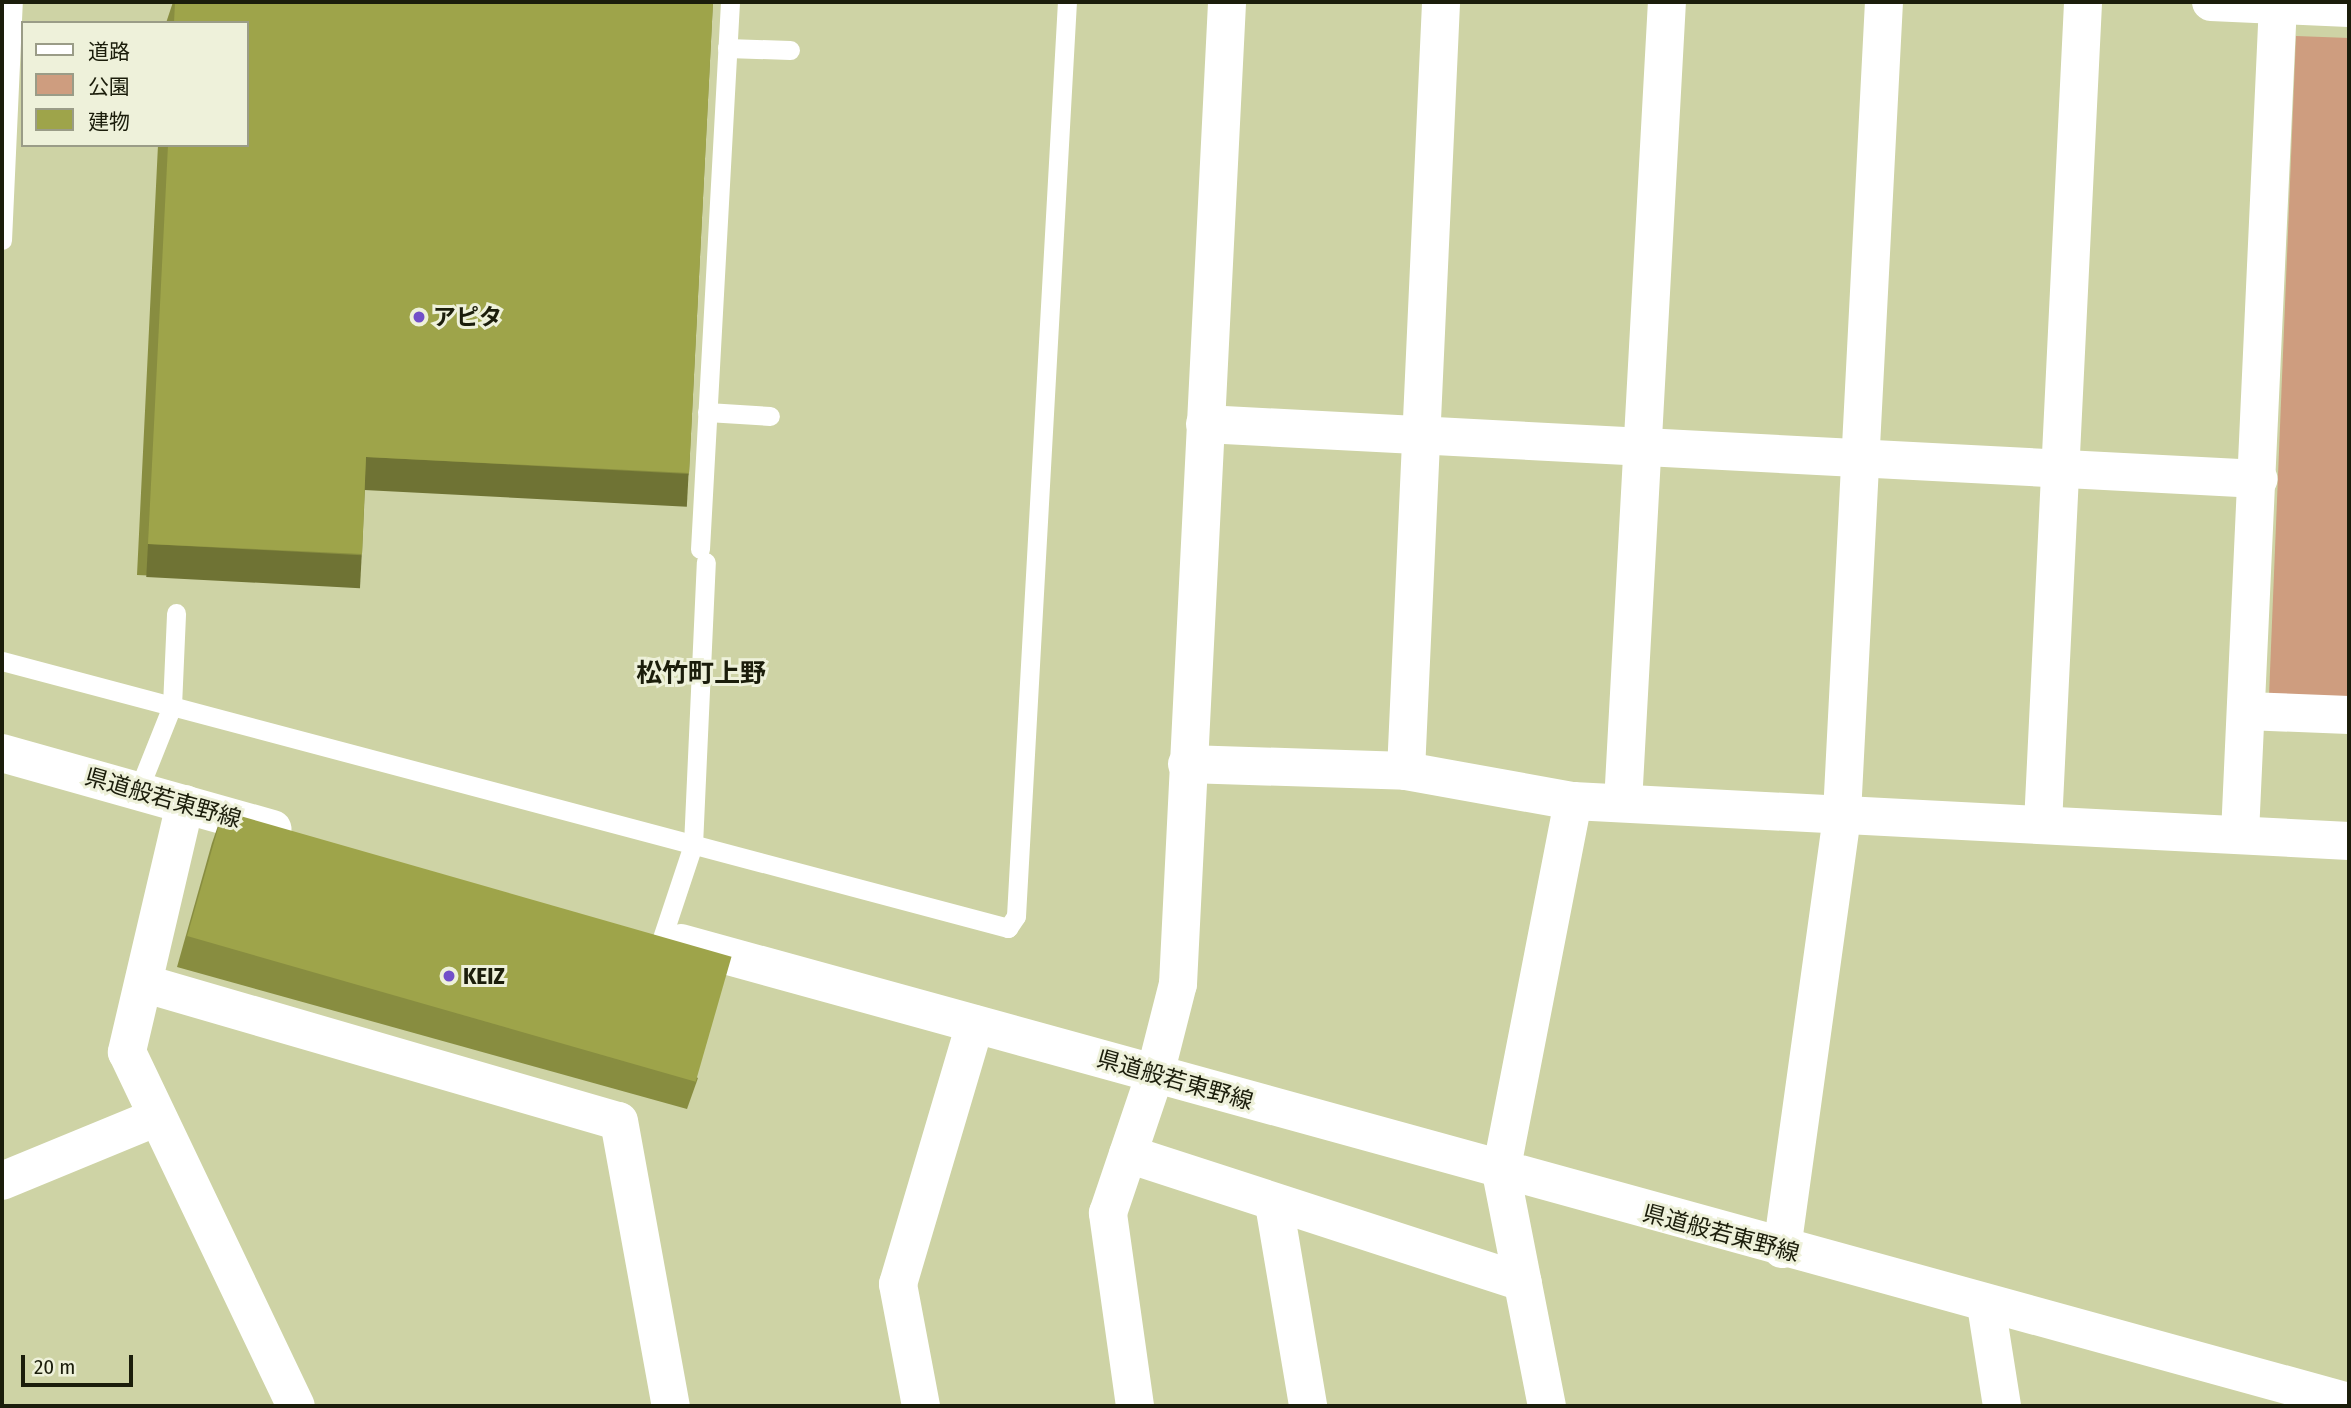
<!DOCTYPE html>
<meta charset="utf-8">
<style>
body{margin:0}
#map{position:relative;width:2351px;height:1408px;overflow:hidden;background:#ced3a5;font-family:"Fira Sans Condensed","Noto Sans JP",sans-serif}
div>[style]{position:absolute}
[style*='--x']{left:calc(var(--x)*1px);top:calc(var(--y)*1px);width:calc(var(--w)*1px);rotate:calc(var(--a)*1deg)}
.green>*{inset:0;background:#ce9d7f}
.lane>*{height:19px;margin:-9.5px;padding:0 9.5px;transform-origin:9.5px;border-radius:9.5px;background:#fff}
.street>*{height:38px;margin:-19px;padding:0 19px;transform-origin:19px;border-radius:19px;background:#fff}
.secondary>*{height:38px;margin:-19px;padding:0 19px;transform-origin:19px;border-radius:19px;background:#fff}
.wall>*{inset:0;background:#888d40}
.shaded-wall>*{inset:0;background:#6f7334;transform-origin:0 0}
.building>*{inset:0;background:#9ea44a;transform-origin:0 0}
.dots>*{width:19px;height:19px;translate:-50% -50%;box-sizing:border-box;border:4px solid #eef1da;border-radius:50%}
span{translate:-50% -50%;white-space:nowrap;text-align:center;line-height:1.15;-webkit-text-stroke:6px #eef1da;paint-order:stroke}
.poi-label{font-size:23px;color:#1b1d0b;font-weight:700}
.left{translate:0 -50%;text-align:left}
.street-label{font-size:23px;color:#1b1d0b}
.quarter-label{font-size:26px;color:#1b1d0b;font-weight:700}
.frame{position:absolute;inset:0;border:4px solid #1b1d0b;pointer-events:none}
.legend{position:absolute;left:21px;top:21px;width:228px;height:126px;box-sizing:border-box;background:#eef1da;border:2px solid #9a9c87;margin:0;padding:9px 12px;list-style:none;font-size:21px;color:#1b1d0b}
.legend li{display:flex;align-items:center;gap:14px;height:35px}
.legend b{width:35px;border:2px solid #9a9c87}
.scale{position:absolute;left:21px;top:1355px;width:112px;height:32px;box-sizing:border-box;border:4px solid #1b1d0b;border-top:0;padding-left:9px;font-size:21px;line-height:24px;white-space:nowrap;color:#1b1d0b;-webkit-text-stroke:5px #eef1da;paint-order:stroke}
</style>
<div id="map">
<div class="green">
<i style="clip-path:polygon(2296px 36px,2349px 38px,2349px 699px,2269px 696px)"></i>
</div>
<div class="lane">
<i style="--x:727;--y:48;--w:63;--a:1.8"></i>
<i style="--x:2;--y:240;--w:238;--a:-87.4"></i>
<i style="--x:707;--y:412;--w:63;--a:3.6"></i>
<i style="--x:700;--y:549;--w:548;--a:-86.86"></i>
<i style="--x:2;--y:661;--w:1041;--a:14.86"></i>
<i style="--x:1008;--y:928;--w:14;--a:-56"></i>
<i style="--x:1016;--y:916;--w:915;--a:-86.81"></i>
<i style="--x:138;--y:791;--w:92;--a:-68.2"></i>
<i style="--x:172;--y:706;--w:93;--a:-87.5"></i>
<i style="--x:662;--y:938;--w:98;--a:-71.6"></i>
<i style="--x:693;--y:845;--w:283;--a:-87.4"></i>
</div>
<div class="street">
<i style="--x:2211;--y:2;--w:138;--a:2.5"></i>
<i style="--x:1205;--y:424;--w:1055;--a:2.99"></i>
<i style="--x:2246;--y:711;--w:103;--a:2.2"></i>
<i style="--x:1187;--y:764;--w:219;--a:1.8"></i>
<i style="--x:1406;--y:771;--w:170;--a:10.2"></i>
<i style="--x:1573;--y:801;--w:777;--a:2.95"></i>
<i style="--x:1406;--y:771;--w:770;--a:-87.39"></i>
<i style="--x:1623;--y:803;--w:802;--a:-86.86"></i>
<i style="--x:185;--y:804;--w:255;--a:103.2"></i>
<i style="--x:127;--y:1052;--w:392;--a:64.5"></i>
<i style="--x:2043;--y:824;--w:823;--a:-87.21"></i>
<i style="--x:2240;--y:834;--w:830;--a:-87.38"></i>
<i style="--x:146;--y:984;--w:492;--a:16.2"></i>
<i style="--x:619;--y:1121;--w:290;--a:79.7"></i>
<i style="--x:1155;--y:1074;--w:93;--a:-75.7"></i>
<i style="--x:1178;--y:984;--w:983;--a:-87.14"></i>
<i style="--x:1128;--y:1154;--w:415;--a:18"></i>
<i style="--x:1501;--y:1172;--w:378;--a:-79"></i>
<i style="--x:2;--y:1181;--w:168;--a:-22.4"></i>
<i style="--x:1274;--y:1204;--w:205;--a:80.4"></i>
<i style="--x:1782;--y:1249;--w:439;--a:-82.1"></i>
<i style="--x:1842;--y:814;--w:813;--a:-87.04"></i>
<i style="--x:1986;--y:1305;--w:102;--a:81"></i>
<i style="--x:921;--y:1406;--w:124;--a:-100.7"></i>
<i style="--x:898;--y:1284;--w:271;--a:-73.5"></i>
</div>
<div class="secondary">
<i style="--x:2;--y:753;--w:281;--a:15.7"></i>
<i style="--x:681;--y:943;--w:1730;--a:15.39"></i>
<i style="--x:1501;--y:1172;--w:238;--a:78.9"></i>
<i style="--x:1135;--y:1406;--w:195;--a:-98"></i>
<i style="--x:1108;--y:1213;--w:147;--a:-71.3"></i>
</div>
<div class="wall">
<i style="clip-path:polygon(173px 2px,713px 2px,689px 473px,678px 504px,365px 488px,362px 554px,350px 585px,137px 575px,158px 145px,247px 145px,247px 23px,166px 23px)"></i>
<i style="clip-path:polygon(223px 811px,698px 1078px,687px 1109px,177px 967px,212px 843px)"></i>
</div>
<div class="shaded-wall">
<i style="left:366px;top:457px;width:323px;height:33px;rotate:3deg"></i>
<i style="left:148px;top:544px;width:214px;height:33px;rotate:3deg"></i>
</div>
<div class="building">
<i style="clip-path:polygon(175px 2px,713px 2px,689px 473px,366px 457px,362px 554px,148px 544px,168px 145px,247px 145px,247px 23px,174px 23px)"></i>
<i style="left:223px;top:811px;width:529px;height:130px;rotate:16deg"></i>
</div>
<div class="dots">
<i style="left:419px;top:317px;background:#7350c9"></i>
<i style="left:449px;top:976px;background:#7350c9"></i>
</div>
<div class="poi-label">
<span class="left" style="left:433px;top:317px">アピタ</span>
<span class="left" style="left:463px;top:976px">KEIZ</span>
</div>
<div class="street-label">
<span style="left:163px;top:798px;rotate:16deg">県道般若東野線</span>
<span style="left:1175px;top:1080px;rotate:16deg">県道般若東野線</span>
<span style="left:1721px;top:1233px;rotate:15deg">県道般若東野線</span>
</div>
<div class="quarter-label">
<span style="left:701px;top:674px">松竹町上野</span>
</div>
<div class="frame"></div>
<ul class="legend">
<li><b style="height:9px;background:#fff"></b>道路</li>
<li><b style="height:19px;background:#ce9d7f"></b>公園</li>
<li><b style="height:19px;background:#9ea44a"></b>建物</li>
</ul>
<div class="scale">20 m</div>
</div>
